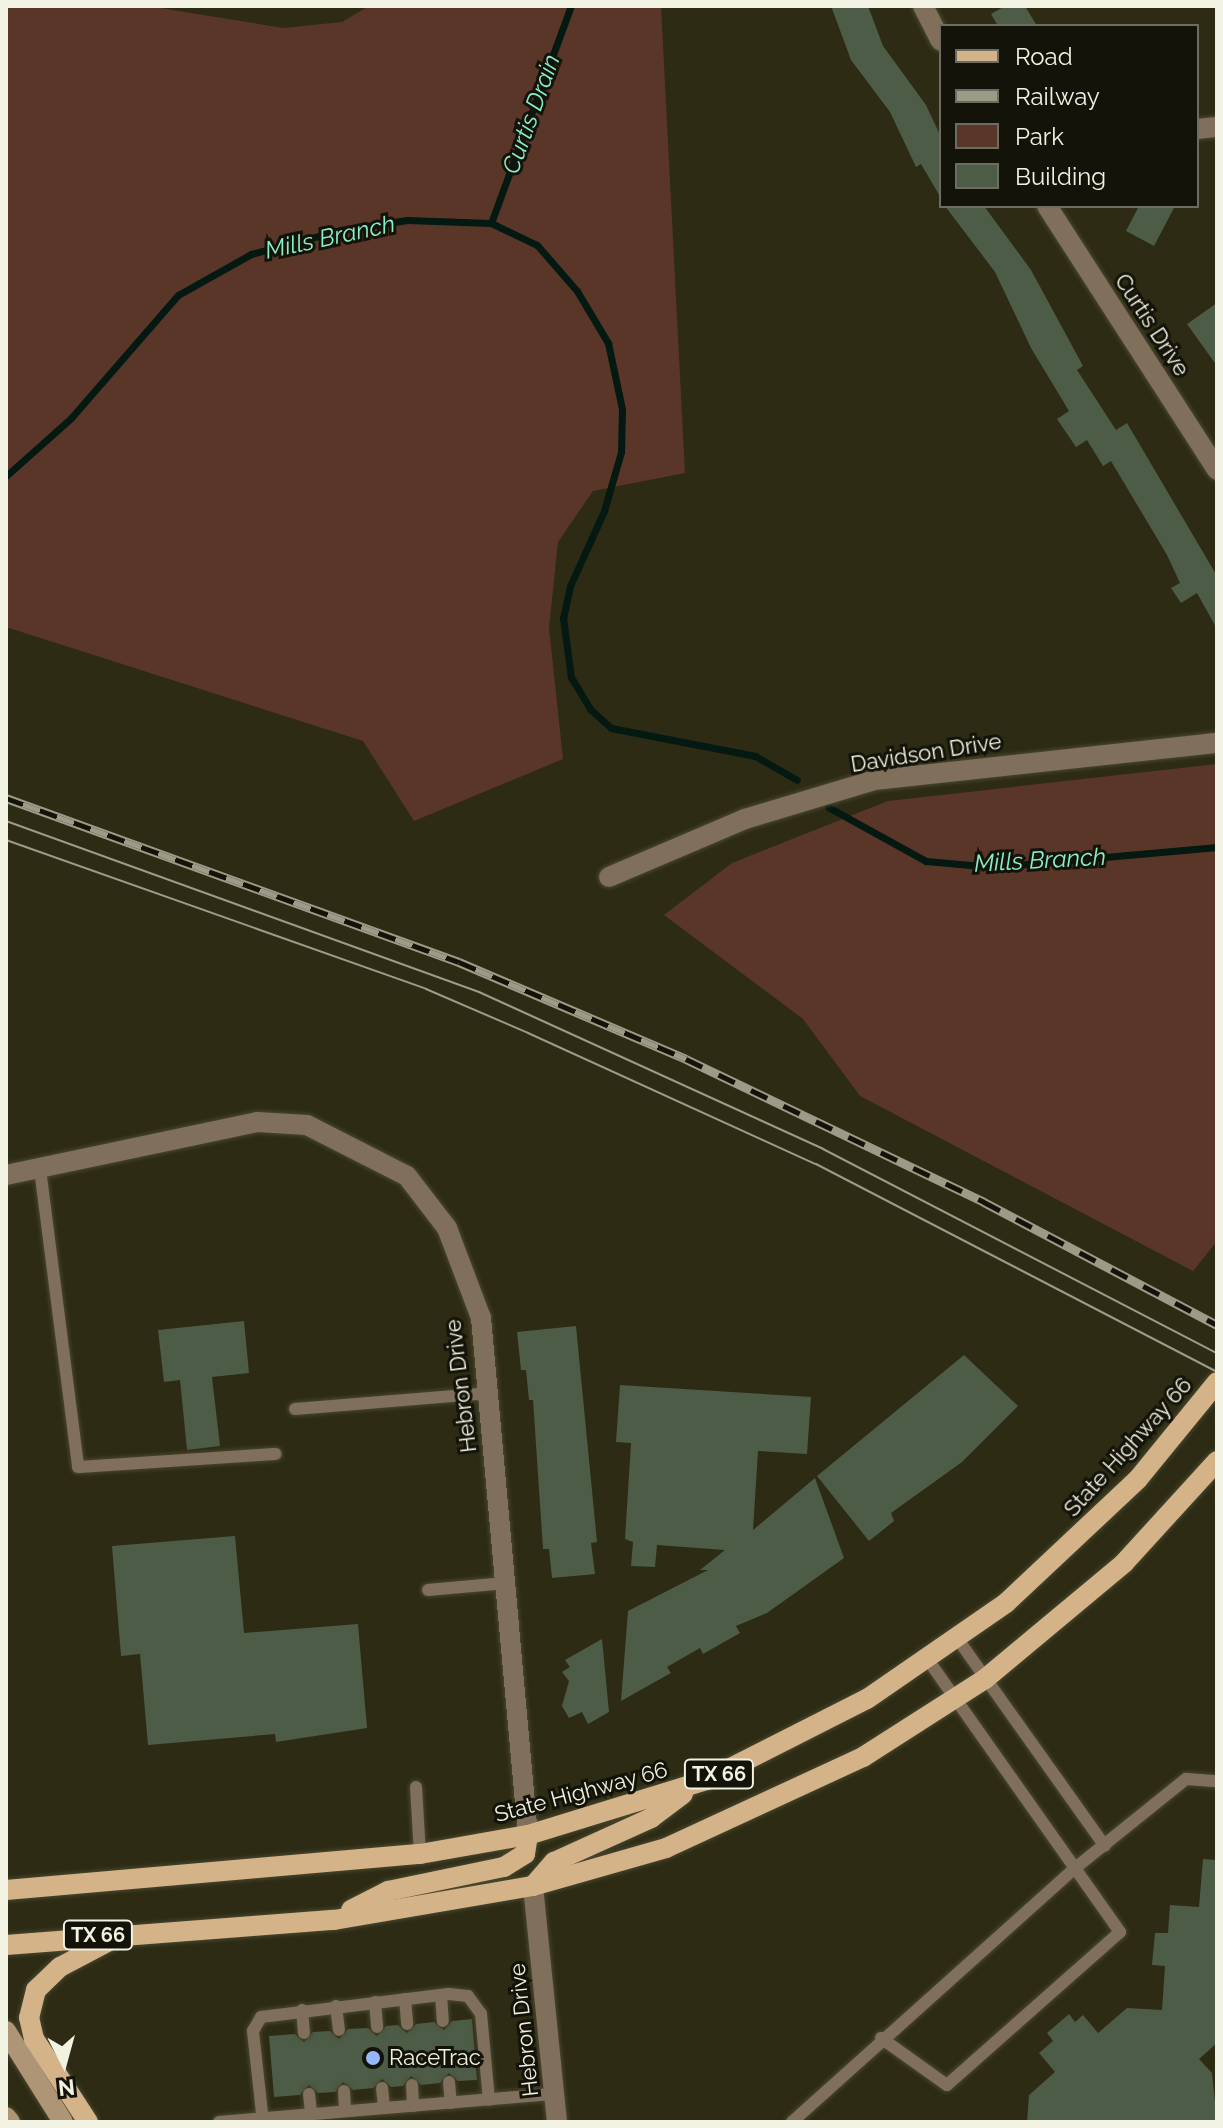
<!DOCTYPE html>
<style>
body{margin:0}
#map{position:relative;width:1223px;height:2128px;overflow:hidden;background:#2d2b13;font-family:Raleway,sans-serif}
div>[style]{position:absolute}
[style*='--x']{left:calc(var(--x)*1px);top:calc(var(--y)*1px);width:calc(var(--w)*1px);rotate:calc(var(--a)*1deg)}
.green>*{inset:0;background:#5a3629}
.stream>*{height:7px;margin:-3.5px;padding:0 3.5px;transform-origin:3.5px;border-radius:3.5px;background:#041912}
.building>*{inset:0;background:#4d5c47}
.roads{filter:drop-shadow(0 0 2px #494730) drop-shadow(0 0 2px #494730)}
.service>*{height:12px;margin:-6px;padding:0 6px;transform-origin:6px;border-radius:6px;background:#7f6f5b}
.minor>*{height:20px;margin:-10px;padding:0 10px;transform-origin:10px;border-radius:10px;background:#7f6f5b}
.secondary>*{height:20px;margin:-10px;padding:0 10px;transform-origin:10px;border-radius:10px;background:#ae9575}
.primary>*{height:20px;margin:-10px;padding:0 10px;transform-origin:10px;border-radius:10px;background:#d4b389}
.tram>*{height:2px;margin:-1px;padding:0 1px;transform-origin:1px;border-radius:1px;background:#9b9b88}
.rail>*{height:9px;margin-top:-4.5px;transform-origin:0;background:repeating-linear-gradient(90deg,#141309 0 18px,#9b9b88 0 36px);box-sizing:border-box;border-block:2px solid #9b9b88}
.dots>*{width:22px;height:22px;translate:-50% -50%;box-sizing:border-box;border:4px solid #141309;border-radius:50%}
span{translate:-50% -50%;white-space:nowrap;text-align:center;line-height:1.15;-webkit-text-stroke:6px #141309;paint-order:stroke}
.shield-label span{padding:2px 6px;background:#141309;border:2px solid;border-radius:6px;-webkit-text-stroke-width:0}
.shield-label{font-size:20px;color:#f2f2e3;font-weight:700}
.street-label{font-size:22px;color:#f2f2e3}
.poi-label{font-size:22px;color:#f2f2e3}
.left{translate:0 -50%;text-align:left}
.water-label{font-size:24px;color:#89efcb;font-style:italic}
.frame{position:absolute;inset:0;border:8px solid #f2f2e3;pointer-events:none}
.legend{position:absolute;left:939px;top:24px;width:260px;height:184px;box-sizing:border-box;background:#141309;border:2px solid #6d6c60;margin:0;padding:10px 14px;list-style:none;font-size:24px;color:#f2f2e3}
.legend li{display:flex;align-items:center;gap:16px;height:40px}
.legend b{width:40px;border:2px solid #6d6c60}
.north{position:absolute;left:24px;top:2024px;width:80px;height:80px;-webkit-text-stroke:6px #141309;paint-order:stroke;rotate:174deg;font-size:22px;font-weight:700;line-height:32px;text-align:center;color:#f2f2e3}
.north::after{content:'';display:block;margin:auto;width:28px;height:36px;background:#f2f2e3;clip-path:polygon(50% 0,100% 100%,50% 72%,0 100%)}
</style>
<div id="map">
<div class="green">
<i style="clip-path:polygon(6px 6px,148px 6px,283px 28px,342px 22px,369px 6px,661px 6px,685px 473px,593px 491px,558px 542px,549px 628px,563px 759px,414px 821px,363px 741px,6px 627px)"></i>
<i style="clip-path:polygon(1217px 764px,1217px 1241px,1193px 1271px,860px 1096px,803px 1019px,664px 915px,732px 863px,888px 801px)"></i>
</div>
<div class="stream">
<i style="--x:491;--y:223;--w:231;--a:-69.8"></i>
<i style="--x:6;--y:476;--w:87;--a:-41.7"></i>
<i style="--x:71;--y:418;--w:163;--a:-49"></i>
<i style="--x:178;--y:295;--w:84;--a:-29.3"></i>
<i style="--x:251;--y:254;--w:93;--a:-14.9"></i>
<i style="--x:341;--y:230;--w:67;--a:-8.6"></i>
<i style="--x:407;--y:220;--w:84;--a:2"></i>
<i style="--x:491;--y:223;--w:51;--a:25.6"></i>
<i style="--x:537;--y:245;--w:61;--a:49"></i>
<i style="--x:577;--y:291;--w:61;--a:59.2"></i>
<i style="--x:608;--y:343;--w:67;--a:78"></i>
<i style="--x:622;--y:409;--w:43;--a:91.3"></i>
<i style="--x:621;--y:452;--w:61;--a:106.1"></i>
<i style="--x:604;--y:511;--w:82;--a:114.4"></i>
<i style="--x:570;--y:586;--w:33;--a:102"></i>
<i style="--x:563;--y:618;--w:60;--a:82.3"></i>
<i style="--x:571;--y:677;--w:37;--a:59"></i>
<i style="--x:590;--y:709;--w:28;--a:42"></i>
<i style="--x:611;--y:728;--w:147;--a:11"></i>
<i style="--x:755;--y:756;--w:48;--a:29.7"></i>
<i style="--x:828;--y:807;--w:112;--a:28.9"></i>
<i style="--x:926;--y:861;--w:67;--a:5.1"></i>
<i style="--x:993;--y:867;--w:225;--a:-5.1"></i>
</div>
<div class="building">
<i style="clip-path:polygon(831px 6px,868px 6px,883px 46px,926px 105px,941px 137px,941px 198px,921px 164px,916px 167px,890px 112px,851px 60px)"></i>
<i style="clip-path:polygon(1005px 6px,1025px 6px,1037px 26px,998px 26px,991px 14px)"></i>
<i style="clip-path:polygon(945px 206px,984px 206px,1031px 270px,1083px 366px,1077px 370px,1116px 430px,1127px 423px,1217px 576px,1217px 629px,1197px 593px,1181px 603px,1171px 588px,1180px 583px,1167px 555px,1111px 461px,1103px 466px,1087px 440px,1076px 447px,1057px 419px,1069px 411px,1031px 348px,995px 272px)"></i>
<i style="clip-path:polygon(1139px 206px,1175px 206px,1154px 246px,1126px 231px)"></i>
<i style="clip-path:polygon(1217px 303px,1217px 366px,1187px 324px)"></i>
<i style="clip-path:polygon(244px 1321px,249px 1373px,212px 1377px,220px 1446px,187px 1450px,180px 1380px,164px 1382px,158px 1330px)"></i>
<i style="clip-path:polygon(576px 1326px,597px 1542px,591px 1543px,595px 1574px,552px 1578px,549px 1549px,543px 1549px,533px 1400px,529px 1400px,526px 1370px,521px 1370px,517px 1332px)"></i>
<i style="clip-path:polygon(964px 1355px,1018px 1406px,962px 1462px,891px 1513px,894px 1521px,869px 1541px,817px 1476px)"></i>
<i style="clip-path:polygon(620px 1385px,811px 1397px,807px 1454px,758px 1451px,753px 1530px,815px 1478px,844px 1558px,767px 1613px,736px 1626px,740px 1633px,703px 1654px,700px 1648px,667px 1667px,671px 1673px,621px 1701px,628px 1611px,708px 1570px,700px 1570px,725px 1550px,657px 1545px,655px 1567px,631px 1566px,633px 1542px,625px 1539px,631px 1443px,616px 1442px)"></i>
<i style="clip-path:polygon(235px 1536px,244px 1633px,358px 1624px,367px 1728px,276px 1742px,275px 1734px,148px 1745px,140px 1654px,121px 1656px,112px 1546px)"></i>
<i style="clip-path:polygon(602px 1639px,609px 1712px,588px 1724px,582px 1712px,569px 1718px,562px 1706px,569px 1681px,562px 1672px,570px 1667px,565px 1660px)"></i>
<i style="clip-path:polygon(1203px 1859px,1217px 1860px,1217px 2043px,1199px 2059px,1212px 2073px,1217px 2122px,1027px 2122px,1029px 2095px,1055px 2072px,1039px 2053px,1053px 2041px,1047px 2033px,1069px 2014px,1075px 2022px,1083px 2015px,1098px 2033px,1127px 2008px,1162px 2010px,1165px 1966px,1152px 1965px,1155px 1933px,1168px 1933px,1170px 1905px,1199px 1907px)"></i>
<i style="clip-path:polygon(472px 2019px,477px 2080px,458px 2081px,449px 2073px,440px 2083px,421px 2085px,411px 2076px,403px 2086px,391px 2087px,382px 2079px,373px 2088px,353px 2090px,343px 2082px,335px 2092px,318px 2093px,309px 2085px,300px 2095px,274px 2097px,269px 2036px,295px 2034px,304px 2042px,313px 2032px,330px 2031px,339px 2039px,348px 2029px,368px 2028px,377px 2036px,386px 2026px,398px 2025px,407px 2033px,416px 2024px,434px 2022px,444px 2030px,452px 2021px)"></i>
</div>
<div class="roads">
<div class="service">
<i style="--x:40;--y:1169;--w:300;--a:82.7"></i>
<i style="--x:78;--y:1467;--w:198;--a:-3.8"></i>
<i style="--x:295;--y:1409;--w:194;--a:-4.7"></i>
<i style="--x:428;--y:1590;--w:78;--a:-5.1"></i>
<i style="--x:957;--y:1638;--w:255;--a:54.6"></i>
<i style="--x:416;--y:1787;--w:67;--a:86.6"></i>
<i style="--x:441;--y:1995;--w:26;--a:86"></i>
<i style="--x:405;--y:1999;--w:25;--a:85"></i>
<i style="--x:375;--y:2002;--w:25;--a:85"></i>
<i style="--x:336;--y:2006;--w:24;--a:83"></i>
<i style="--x:302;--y:2010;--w:23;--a:85"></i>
<i style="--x:881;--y:2038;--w:81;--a:35.5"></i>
<i style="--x:947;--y:2085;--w:231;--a:-41.5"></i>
<i style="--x:1120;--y:1932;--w:335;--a:-125.2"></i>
<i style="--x:449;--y:2082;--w:21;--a:85"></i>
<i style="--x:412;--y:2085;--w:21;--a:87"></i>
<i style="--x:382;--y:2088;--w:20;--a:84"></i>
<i style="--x:344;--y:2091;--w:19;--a:87"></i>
<i style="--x:309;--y:2094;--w:19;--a:84"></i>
<i style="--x:219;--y:2122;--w:337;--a:-4.8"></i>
<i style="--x:263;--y:2122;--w:92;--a:-96.3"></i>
<i style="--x:253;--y:2031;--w:16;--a:-60"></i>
<i style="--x:261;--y:2017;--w:189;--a:-7"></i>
<i style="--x:449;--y:1994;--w:19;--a:6"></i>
<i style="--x:468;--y:1996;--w:22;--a:54"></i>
<i style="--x:481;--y:2014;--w:86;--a:84.7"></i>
<i style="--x:792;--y:2122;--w:379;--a:-41.9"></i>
<i style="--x:1074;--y:1869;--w:144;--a:-38.8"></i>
<i style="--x:1186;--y:1779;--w:31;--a:4"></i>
</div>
<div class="minor">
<i style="--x:923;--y:6;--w:39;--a:63"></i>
<i style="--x:1197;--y:129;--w:20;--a:-6"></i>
<i style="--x:1047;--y:206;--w:314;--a:57.2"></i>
<i style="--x:609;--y:877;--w:148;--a:-23.1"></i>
<i style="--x:745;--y:819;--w:136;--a:-16.7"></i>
<i style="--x:875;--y:780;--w:344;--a:-6.2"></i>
<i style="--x:6;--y:1175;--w:257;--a:-11.9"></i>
<i style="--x:257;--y:1122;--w:50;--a:3.4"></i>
<i style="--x:307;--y:1125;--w:112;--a:27"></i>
<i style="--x:407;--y:1176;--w:66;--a:52.4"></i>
<i style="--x:447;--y:1228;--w:96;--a:69.3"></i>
<i style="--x:481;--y:1318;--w:519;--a:84.81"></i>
<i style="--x:533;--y:1886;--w:237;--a:84.2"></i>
</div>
<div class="secondary">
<i style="--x:6;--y:2031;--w:107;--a:57.9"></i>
<i style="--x:6;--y:2117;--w:6;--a:51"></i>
</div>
<div class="primary">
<i style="--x:533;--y:1886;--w:32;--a:-49"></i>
<i style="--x:554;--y:1862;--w:107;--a:-24.4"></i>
<i style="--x:651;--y:1818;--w:40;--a:-37"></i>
<i style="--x:6;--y:1890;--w:416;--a:-5"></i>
<i style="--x:420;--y:1854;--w:110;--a:-10"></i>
<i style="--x:528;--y:1835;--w:187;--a:-17.1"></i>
<i style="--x:707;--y:1780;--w:179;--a:-26.9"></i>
<i style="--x:867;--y:1699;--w:169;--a:-34.6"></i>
<i style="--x:1006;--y:1603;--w:181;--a:-43.2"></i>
<i style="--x:1138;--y:1479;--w:125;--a:-50.8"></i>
<i style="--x:351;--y:1910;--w:42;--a:-27.2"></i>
<i style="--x:388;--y:1891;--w:118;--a:-11.7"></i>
<i style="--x:504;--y:1867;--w:25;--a:-32"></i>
<i style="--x:525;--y:1854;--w:19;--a:-81"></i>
<i style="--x:6;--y:1945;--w:329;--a:-4.4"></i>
<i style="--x:334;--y:1920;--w:202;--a:-9.7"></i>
<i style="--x:533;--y:1886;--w:138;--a:-15.9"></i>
<i style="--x:666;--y:1848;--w:217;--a:-24.8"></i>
<i style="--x:863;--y:1757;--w:145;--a:-32.6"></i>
<i style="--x:985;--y:1679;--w:181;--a:-39.8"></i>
<i style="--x:1124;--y:1563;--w:138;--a:-47.6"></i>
<i style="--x:88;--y:2122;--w:99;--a:-123"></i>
<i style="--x:34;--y:2039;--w:22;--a:-103"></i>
<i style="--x:29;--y:2018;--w:29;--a:-76"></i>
<i style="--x:36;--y:1990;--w:33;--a:-44"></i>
<i style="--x:60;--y:1967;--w:58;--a:-27.9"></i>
</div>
</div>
<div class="tram">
<i style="--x:6;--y:821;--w:503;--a:19.88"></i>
<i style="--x:479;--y:992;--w:378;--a:24.5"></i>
<i style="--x:823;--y:1149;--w:444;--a:27.4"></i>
<i style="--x:6;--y:840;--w:446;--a:19.5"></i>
<i style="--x:426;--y:989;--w:111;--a:23.3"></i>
<i style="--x:528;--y:1033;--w:316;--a:24.5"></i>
<i style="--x:816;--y:1164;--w:452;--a:27.4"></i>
</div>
<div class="rail">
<i style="--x:6;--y:798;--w:482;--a:19.9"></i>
<i style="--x:459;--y:962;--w:247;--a:23.1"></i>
<i style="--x:686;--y:1059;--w:331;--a:25.6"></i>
<i style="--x:984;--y:1202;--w:263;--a:27.8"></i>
</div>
<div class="dots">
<i style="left:373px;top:2058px;background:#96b6fd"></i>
</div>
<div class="shield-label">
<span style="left:719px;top:1774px">TX 66</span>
<span style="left:98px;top:1935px">TX 66</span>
</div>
<div class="street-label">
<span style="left:1152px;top:325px;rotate:57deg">Curtis Drive</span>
<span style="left:926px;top:753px;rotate:-9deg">Davidson Drive</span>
<span style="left:461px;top:1386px;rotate:-97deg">Hebron Drive</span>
<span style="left:1128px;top:1447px;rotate:-48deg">State Highway 66</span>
<span style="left:581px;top:1792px;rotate:-15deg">State Highway 66</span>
<span style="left:524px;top:2030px;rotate:-96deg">Hebron Drive</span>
</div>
<div class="poi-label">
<span class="left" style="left:389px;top:2058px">RaceTrac</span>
</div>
<div class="water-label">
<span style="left:531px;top:114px;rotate:-70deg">Curtis Drain</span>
<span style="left:330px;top:237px;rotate:-12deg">Mills Branch</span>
<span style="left:1040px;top:860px;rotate:-3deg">Mills Branch</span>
</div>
<div class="frame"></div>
<ul class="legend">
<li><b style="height:10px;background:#d4b389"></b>Road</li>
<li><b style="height:10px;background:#9b9b88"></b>Railway</li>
<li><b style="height:22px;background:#5a3629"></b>Park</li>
<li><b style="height:22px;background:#4d5c47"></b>Building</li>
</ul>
<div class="north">N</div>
</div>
